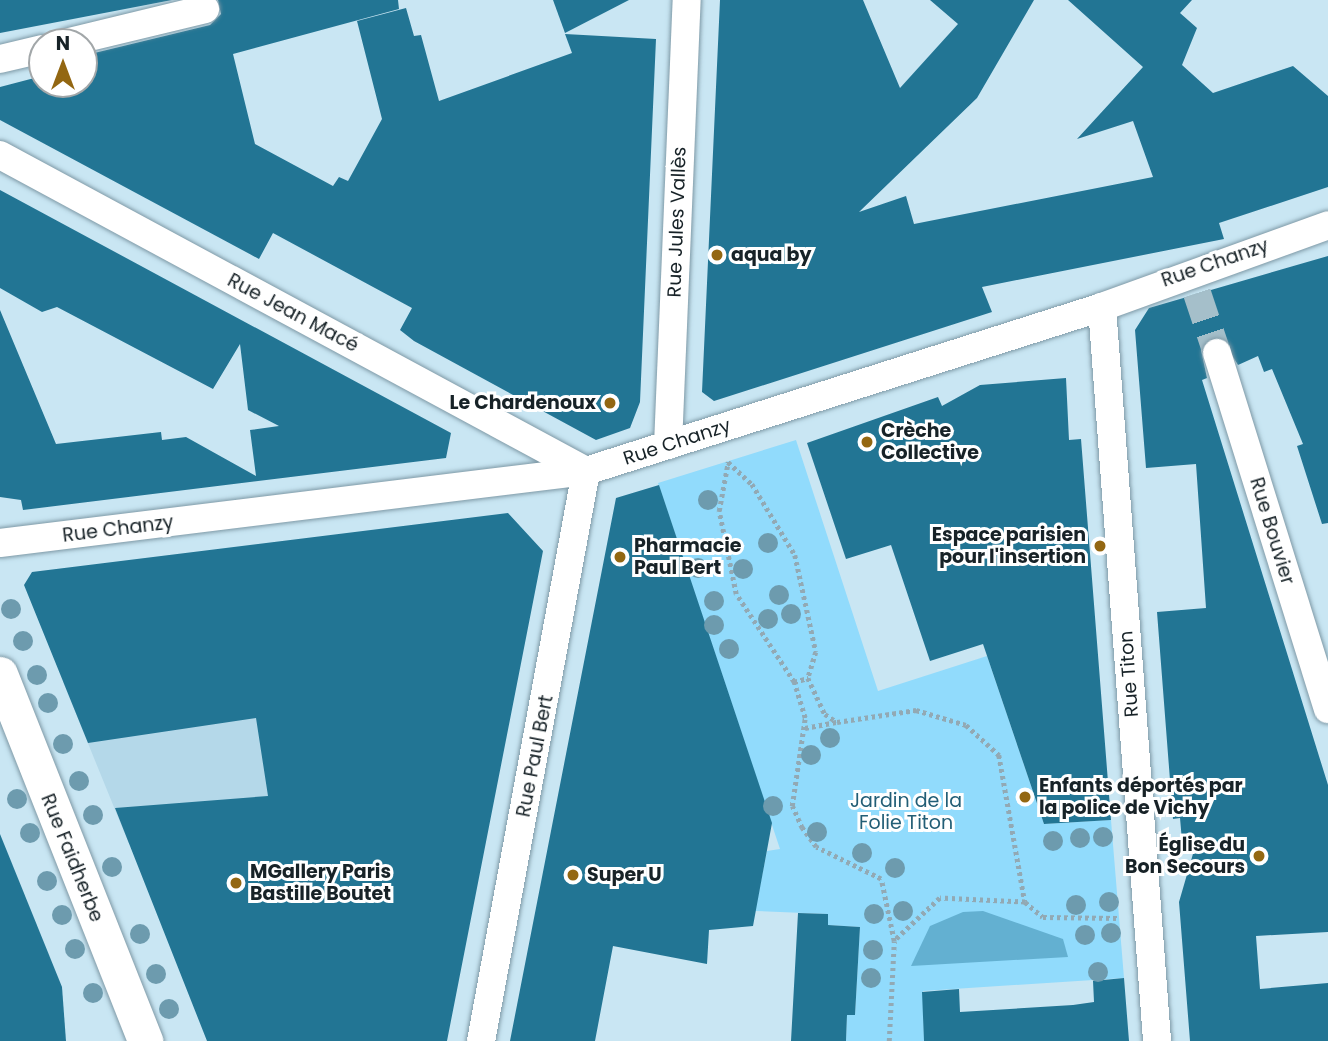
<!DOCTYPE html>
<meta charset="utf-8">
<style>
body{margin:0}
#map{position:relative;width:1328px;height:1041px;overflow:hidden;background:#c9e6f3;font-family:Poppins,sans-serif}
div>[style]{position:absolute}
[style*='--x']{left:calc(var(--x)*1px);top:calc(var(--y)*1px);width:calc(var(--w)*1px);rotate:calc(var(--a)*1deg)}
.built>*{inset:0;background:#b4d8e9}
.green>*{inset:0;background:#91dbfc}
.water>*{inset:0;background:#63b0d1}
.building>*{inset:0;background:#227594}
.minor-tunnel>*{height:28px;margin-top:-14px;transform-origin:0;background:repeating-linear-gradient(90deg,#a5bfca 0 28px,transparent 0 42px)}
.path>*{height:4.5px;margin-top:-2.25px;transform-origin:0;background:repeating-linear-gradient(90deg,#92a9b4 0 3.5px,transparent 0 7px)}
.roads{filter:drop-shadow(0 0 2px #7e99a6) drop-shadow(0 0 2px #7e99a6)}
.minor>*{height:28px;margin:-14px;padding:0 14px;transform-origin:14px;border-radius:14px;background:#fff}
.tertiary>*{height:35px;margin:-17.5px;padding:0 17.5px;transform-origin:17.5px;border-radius:17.5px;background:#fff}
.trees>*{width:20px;height:20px;margin:-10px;border-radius:50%;background:#6d9bae}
.dots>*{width:19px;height:19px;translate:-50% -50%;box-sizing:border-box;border:4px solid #fff;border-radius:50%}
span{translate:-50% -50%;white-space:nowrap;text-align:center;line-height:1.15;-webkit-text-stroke:6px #fff;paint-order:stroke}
.street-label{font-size:19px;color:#172227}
.poi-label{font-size:19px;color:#172227;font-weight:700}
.left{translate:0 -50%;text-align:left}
.right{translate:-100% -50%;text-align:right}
.park-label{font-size:19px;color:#225e76}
.north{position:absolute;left:28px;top:28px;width:70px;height:70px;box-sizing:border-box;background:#fff;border:2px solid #a2a7a9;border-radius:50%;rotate:0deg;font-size:19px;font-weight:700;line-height:28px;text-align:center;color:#172227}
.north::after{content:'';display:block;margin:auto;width:24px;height:32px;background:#936712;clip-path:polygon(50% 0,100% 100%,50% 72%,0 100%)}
</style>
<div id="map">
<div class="built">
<i style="clip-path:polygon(306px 646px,324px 830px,129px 844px,63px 682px)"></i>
</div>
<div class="green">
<i style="clip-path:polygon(796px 440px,878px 691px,987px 656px,1044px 824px,1111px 820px,1124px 978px,923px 991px,924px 1041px,846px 1041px,847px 1015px,855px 1015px,860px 927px,828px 925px,828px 914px,755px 911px,767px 851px,780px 849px,658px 483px)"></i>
</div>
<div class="water">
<i style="clip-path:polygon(983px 911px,1063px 939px,1068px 957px,911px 966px,930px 926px,963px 912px)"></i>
</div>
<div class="building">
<i style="clip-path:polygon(0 0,172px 0,0 33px)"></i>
<i style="clip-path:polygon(218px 0,398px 0,399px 9px,233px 54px,255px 144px,333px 186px,339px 177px,348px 181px,382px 119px,357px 21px,406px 8px,414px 36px,421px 35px,439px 101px,572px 53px,565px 34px,656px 39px,640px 402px,630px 428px,596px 440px,414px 341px,400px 330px,412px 308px,273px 233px,259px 259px,0 120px,0 87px,42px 76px,42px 84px,84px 84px,86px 55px,210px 25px,221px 14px)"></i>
<i style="clip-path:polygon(553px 0,629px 0,565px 33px)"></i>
<i style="clip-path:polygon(720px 0,863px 0,900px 88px,958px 24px,930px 0,1034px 0,977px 98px,859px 212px,906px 196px,914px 224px,1153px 177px,1133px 121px,1077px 139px,1143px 67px,1068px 0,1192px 0,1180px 13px,1197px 28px,1182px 65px,1213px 93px,1293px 66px,1328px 96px,1328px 187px,1219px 223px,1224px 239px,982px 287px,992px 312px,714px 401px,702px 392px)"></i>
<i style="clip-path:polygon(0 190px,451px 433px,446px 458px,23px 510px,21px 500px,0 497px,0 310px,56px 444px,161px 432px,162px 440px,186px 437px,256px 476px,250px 430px,279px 426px,248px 410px,240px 344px,213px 389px,57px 307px,42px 312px,0 288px)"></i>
<i style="clip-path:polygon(1328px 256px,1328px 523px,1322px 524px,1297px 446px,1303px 444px,1272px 369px,1264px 372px,1258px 356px,1238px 365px,1221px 337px,1205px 341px,1201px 350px,1207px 378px,1202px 380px,1328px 785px,1328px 932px,1256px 936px,1260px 989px,1328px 983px,1328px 1041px,1190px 1041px,1179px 902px,1197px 840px,1182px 841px,1180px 818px,1173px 819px,1157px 612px,1206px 608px,1196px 464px,1146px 468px,1135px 330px,1149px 308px)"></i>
<i style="clip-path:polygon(1066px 378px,1069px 440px,1081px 439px,1111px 820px,1044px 824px,983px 644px,930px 661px,891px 545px,846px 559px,807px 443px,938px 397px,942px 406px,980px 385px)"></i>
<i style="clip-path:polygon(659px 485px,772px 823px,753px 926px,709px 930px,707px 964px,613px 946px,595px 1041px,510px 1041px,616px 498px)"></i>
<i style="clip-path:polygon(508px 513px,543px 551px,447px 1041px,207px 1041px,115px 808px,268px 796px,256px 718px,88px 743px,24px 585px,32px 572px)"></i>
<i style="clip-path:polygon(0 834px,62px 987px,66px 1041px,0 1041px)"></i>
<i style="clip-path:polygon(798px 913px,828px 914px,828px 925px,860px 927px,855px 1015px,847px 1015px,846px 1041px,791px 1041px)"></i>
<i style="clip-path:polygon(1124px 978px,1129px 1041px,924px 1041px,922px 992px,959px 989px,960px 1012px,1073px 1005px,1094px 1002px,1093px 981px)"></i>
</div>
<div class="minor-tunnel">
<i style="--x:1197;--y:293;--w:63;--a:71.6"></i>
</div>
<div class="path">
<i style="--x:794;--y:682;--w:15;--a:-16"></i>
<i style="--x:805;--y:728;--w:33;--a:-11"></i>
<i style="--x:1025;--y:902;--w:85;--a:-177.3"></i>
<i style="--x:940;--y:898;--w:63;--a:136.9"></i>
<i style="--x:894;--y:941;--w:63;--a:-101.8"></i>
<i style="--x:881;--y:879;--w:72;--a:-153.8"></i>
<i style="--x:816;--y:847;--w:24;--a:-126"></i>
<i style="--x:802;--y:828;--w:24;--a:-114"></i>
<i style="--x:792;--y:806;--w:89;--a:-81.6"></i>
<i style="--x:805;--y:718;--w:38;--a:-107"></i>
<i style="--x:794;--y:682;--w:105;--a:-123.4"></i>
<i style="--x:736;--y:594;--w:85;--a:-101.6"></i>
<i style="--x:719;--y:511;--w:50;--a:-79.6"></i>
<i style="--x:728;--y:462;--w:33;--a:43"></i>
<i style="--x:752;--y:484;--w:83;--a:58.8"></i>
<i style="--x:795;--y:555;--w:99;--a:77.8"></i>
<i style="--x:816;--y:652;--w:27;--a:107"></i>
<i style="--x:808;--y:678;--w:40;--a:65"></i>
<i style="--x:825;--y:714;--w:14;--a:34"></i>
<i style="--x:837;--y:722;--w:80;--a:-8.6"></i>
<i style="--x:916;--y:710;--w:52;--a:16.7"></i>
<i style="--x:966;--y:725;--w:45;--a:42.3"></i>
<i style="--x:999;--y:755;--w:149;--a:80"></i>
<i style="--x:1025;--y:902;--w:23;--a:40"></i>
<i style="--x:1043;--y:917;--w:75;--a:0.8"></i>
<i style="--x:889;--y:1041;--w:100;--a:-87.1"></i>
</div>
<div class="roads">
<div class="minor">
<i style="--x:69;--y:42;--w:140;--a:-13.6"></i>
<i style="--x:0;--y:59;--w:43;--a:-13.4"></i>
<i style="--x:0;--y:155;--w:666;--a:28.34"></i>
<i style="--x:1102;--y:307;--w:736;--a:85.71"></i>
<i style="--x:1217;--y:353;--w:373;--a:72.7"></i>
<i style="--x:668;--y:445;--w:445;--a:-87.6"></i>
<i style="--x:0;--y:543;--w:590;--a:-7"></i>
<i style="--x:586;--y:471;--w:541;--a:-17.63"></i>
<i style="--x:1102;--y:307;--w:240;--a:-19.9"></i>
<i style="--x:481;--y:1041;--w:580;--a:-79.56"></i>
</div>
<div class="tertiary">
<i style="--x:0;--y:674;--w:395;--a:68.4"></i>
</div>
</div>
<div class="trees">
<i style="left:708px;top:500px"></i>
<i style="left:768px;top:543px"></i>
<i style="left:698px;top:568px"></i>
<i style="left:743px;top:569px"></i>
<i style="left:779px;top:595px"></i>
<i style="left:714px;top:601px"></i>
<i style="left:11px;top:609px"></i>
<i style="left:791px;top:614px"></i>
<i style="left:768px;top:619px"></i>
<i style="left:714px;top:625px"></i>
<i style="left:23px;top:641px"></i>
<i style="left:729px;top:649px"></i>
<i style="left:37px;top:675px"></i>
<i style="left:48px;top:703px"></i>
<i style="left:830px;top:738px"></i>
<i style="left:63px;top:744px"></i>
<i style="left:811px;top:755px"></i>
<i style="left:79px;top:781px"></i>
<i style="left:17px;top:799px"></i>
<i style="left:773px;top:806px"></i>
<i style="left:93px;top:815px"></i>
<i style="left:817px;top:832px"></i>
<i style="left:30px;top:833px"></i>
<i style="left:1103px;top:837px"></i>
<i style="left:1080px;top:838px"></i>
<i style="left:1053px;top:841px"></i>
<i style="left:862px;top:853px"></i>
<i style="left:112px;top:867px"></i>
<i style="left:895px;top:868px"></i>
<i style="left:47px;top:881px"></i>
<i style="left:1109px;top:902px"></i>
<i style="left:1076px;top:905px"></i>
<i style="left:903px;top:911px"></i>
<i style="left:874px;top:914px"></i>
<i style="left:62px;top:915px"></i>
<i style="left:1111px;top:933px"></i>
<i style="left:140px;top:934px"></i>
<i style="left:1085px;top:935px"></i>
<i style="left:75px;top:949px"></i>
<i style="left:873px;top:950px"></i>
<i style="left:1098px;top:972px"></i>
<i style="left:156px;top:974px"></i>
<i style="left:871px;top:978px"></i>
<i style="left:93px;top:993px"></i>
<i style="left:169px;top:1009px"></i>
</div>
<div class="dots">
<i style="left:717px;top:255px;background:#936712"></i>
<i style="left:610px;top:403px;background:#936712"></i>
<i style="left:867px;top:442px;background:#936712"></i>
<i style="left:1100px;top:546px;background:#936712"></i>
<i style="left:620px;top:557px;background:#936712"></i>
<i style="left:1025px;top:797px;background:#936712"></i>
<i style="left:1259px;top:856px;background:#936712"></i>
<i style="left:573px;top:875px;background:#936712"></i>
<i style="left:236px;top:883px;background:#936712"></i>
</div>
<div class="street-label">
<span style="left:677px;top:222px;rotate:-88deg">Rue Jules Vallès</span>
<span style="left:1215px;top:263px;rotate:-19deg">Rue Chanzy</span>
<span style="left:293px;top:313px;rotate:28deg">Rue Jean Macé</span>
<span style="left:677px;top:442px;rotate:-18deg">Rue Chanzy</span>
<span style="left:118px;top:529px;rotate:-7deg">Rue Chanzy</span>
<span style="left:1272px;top:531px;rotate:73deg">Rue Bouvier</span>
<span style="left:1129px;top:674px;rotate:-94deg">Rue Titon</span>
<span style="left:535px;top:756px;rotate:-79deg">Rue Paul Bert</span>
<span style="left:72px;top:858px;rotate:68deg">Rue Faidherbe</span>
</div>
<div class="poi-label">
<span class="left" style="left:731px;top:255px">aqua by</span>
<span class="right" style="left:596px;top:403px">Le Chardenoux</span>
<span class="left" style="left:881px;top:442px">Crèche<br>Collective</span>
<span class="right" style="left:1086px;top:546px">Espace parisien<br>pour l'insertion</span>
<span class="left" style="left:634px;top:557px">Pharmacie<br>Paul Bert</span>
<span class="left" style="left:1039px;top:797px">Enfants déportés par<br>la police de Vichy</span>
<span class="right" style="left:1245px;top:856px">Église du<br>Bon Secours</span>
<span class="left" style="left:250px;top:883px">MGallery Paris<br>Bastille Boutet</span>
<span class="left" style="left:587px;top:875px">Super U</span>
</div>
<div class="park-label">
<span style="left:906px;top:812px">Jardin de la<br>Folie Titon</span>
</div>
<div class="north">N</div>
</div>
